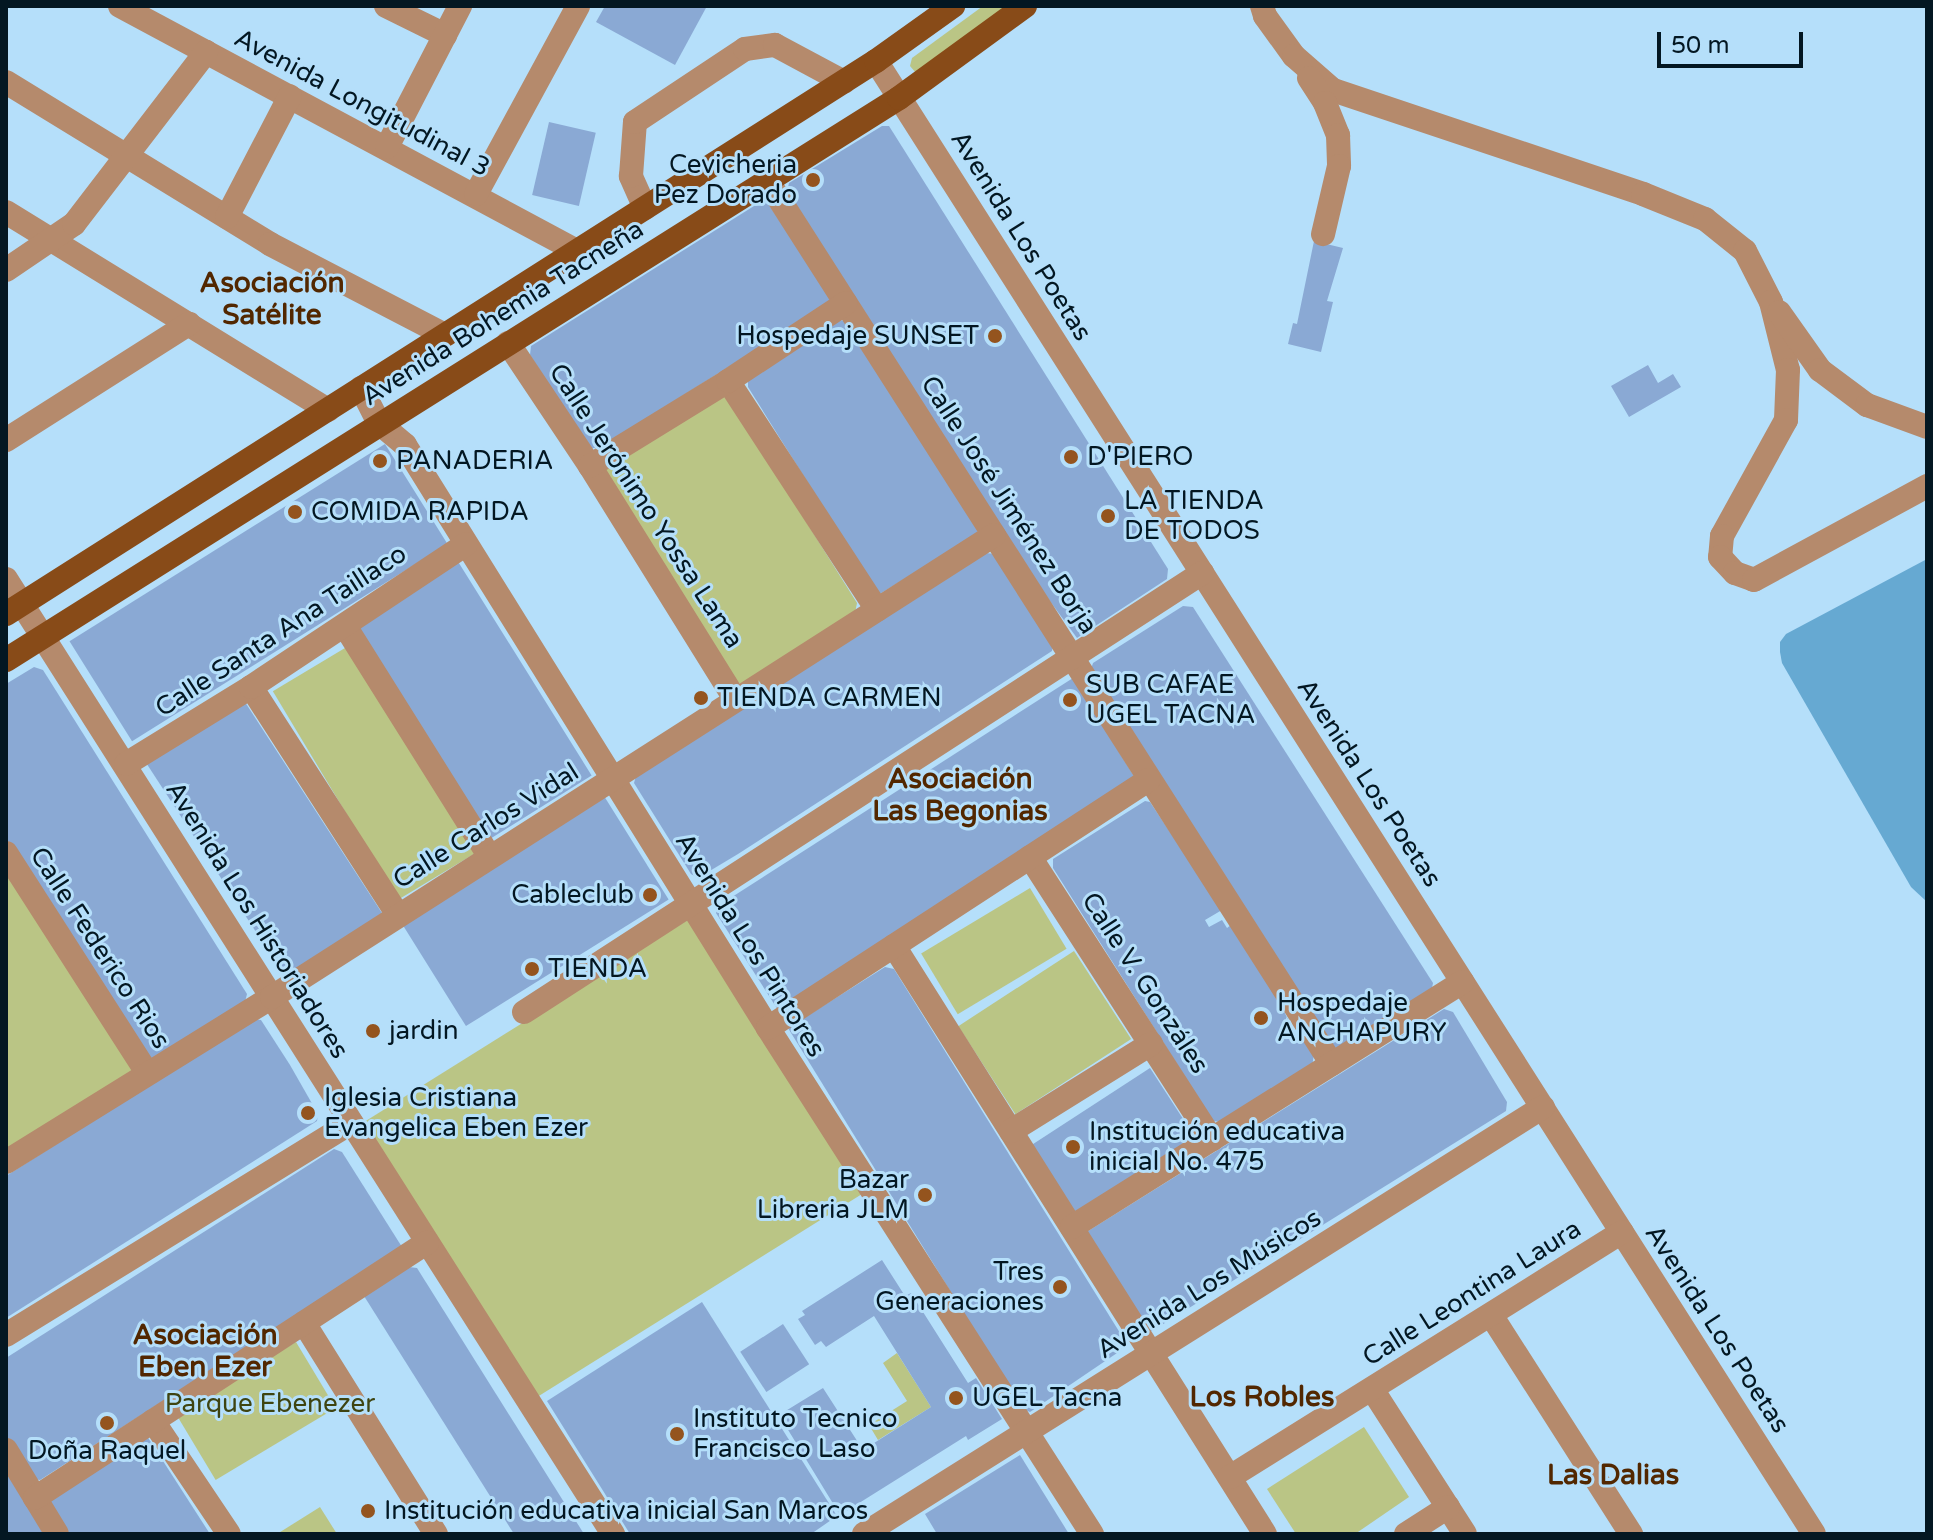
<!DOCTYPE html>
<meta charset="utf-8">
<style>
body{margin:0}
#map{position:relative;width:1933px;height:1540px;overflow:hidden;background:#b5dffa;font-family:"Varela Round",sans-serif}
div>[style]{position:absolute}
[style*='--x']{left:calc(var(--x)*1px);top:calc(var(--y)*1px);width:calc(var(--w)*1px);rotate:calc(var(--a)*1deg)}
.green>*{inset:0;background:#bac585;transform-origin:0 0}
.water>*{inset:0;background:#66a9d2}
.building>*{inset:0;background:#8aa9d4;transform-origin:0 0}
.minor>*{height:24px;margin:-12px;padding:0 12px;transform-origin:12px;border-radius:12px;background:#b58a6c}
.major>*{height:24px;margin:-12px;padding:0 12px;transform-origin:12px;border-radius:12px;background:#884b18}
.dots>*{width:22px;height:22px;translate:-50% -50%;box-sizing:border-box;border:4px solid #b5dffa;border-radius:50%}
span{translate:-50% -50%;white-space:nowrap;text-align:center;line-height:1.15;-webkit-text-stroke:6px #b5dffa;paint-order:stroke}
.street-label{font-size:26px;color:#031722}
.poi-label{font-size:26px;color:#031722}
.right{translate:-100% -50%;text-align:right}
.left{translate:0 -50%;text-align:left}
.park-label{font-size:26px;color:#3e4411}
.neighbourhood-label{font-size:28px;color:#522700;font-weight:700}
.frame{position:absolute;inset:0;border:8px solid #031722;pointer-events:none}
.scale{position:absolute;left:1657px;top:32px;width:146px;height:36px;box-sizing:border-box;border:4px solid #031722;border-top:0;padding-left:10px;font-size:24px;line-height:28px;white-space:nowrap;color:#031722;-webkit-text-stroke:6px #b5dffa;paint-order:stroke}
</style>
<div id="map">
<div class="green">
<i style="clip-path:polygon(983px 6px,1017px 6px,916px 73px,910px 66px,912px 58px)"></i>
<i style="clip-path:polygon(717px 395px,728px 397px,857px 603px,855px 613px,744px 685px,737px 682px,604px 474px,605px 466px)"></i>
<i style="left:350px;top:645px;width:243px;height:90px;rotate:59deg"></i>
<i style="clip-path:polygon(6px 866px,135px 1074px,6px 1154px)"></i>
<i style="left:1030px;top:888px;width:71px;height:127px;rotate:59deg"></i>
<i style="left:689px;top:919px;width:325px;height:384px;rotate:58deg"></i>
<i style="left:1074px;top:951px;width:105px;height:138px;rotate:57deg"></i>
<i style="left:296px;top:1342px;width:77px;height:140px;rotate:59deg"></i>
<i style="clip-path:polygon(897px 1353px,931px 1407px,878px 1440px,869px 1425px,907px 1401px,883px 1363px)"></i>
<i style="clip-path:polygon(1364px 1427px,1409px 1497px,1355px 1534px,1296px 1534px,1267px 1489px)"></i>
<i style="clip-path:polygon(320px 1507px,337px 1534px,277px 1534px)"></i>
</div>
<div class="water">
<i style="clip-path:polygon(1927px 559px,1927px 902px,1911px 887px,1782px 663px,1780px 652px,1780px 642px,1786px 634px)"></i>
</div>
<div class="building">
<i style="clip-path:polygon(605px 6px,707px 6px,675px 65px,596px 22px)"></i>
<i style="left:549px;top:122px;width:48px;height:75px;rotate:13deg"></i>
<i style="clip-path:polygon(882px 126px,889px 126px,1168px 569px,1167px 579px,1077px 638px,1041px 589px,787px 192px,789px 183px)"></i>
<i style="clip-path:polygon(765px 199px,830px 295px,829px 304px,623px 433px,596px 448px,590px 448px,530px 355px,531px 346px)"></i>
<i style="clip-path:polygon(1314px 241px,1343px 248px,1327px 301px,1333px 302px,1321px 352px,1288px 344px,1293px 323px,1297px 324px)"></i>
<i style="clip-path:polygon(839px 320px,846px 321px,979px 528px,976px 535px,878px 595px,748px 387px,748px 378px)"></i>
<i style="clip-path:polygon(1648px 365px,1658px 383px,1673px 374px,1681px 387px,1629px 417px,1611px 386px)"></i>
<i style="left:385px;top:444px;width:118px;height:372px;rotate:58deg"></i>
<i style="clip-path:polygon(986px 553px,995px 554px,1053px 644px,1052px 651px,738px 854px,698px 878px,691px 874px,634px 783px,636px 776px)"></i>
<i style="left:457px;top:560px;width:254px;height:120px;rotate:58deg"></i>
<i style="clip-path:polygon(1183px 606px,1193px 607px,1433px 983px,1431px 993px,1341px 1048px,1334px 1048px,1091px 669px,1093px 663px)"></i>
<i style="clip-path:polygon(34px 667px,43px 670px,247px 994px,245px 1002px,154px 1059px,145px 1056px,6px 838px,6px 684px)"></i>
<i style="clip-path:polygon(1073px 678px,1137px 781px,778px 1010px,716px 913px,718px 906px)"></i>
<i style="left:243px;top:699px;width:260px;height:116px;rotate:57deg"></i>
<i style="left:604px;top:796px;width:122px;height:239px;rotate:58deg"></i>
<i style="clip-path:polygon(1145px 801px,1150px 802px,1222px 910px,1205px 920px,1209px 927px,1222px 920px,1227px 928px,1231px 925px,1277px 997px,1296px 1036px,1301px 1035px,1314px 1054px,1312px 1067px,1221px 1122px,1213px 1121px,1053px 868px,1053px 859px)"></i>
<i style="clip-path:polygon(885px 967px,894px 969px,1125px 1341px,1120px 1351px,1030px 1412px,1023px 1409px,788px 1028px)"></i>
<i style="clip-path:polygon(1444px 1009px,1453px 1012px,1507px 1102px,1506px 1111px,1152px 1331px,1144px 1331px,1085px 1233px)"></i>
<i style="clip-path:polygon(254px 1019px,261px 1020px,290px 1065px,318px 1114px,317px 1121px,6px 1318px,6px 1176px)"></i>
<i style="left:1150px;top:1068px;width:82px;height:143px;rotate:57deg"></i>
<i style="clip-path:polygon(334px 1149px,342px 1152px,402px 1247px,40px 1480px,32px 1479px,6px 1437px,6px 1358px)"></i>
<i style="clip-path:polygon(882px 1260px,905px 1296px,911px 1293px,968px 1383px,976px 1378px,1002px 1419px,968px 1440px,966px 1436px,840px 1515px,779px 1415px,823px 1388px,863px 1450px,931px 1407px,874px 1316px,826px 1347px,821px 1341px,815px 1345px,798px 1319px,805px 1315px,802px 1311px)"></i>
<i style="clip-path:polygon(409px 1267px,417px 1268px,584px 1534px,514px 1534px,364px 1296px)"></i>
<i style="clip-path:polygon(702px 1302px,837px 1516px,811px 1534px,630px 1534px,547px 1401px)"></i>
<i style="left:783px;top:1324px;width:48px;height:51px;rotate:57deg"></i>
<i style="clip-path:polygon(145px 1433px,210px 1534px,67px 1534px,45px 1498px)"></i>
<i style="clip-path:polygon(1020px 1455px,1069px 1534px,937px 1534px,925px 1514px)"></i>
<i style="clip-path:polygon(6px 1463px,50px 1534px,6px 1534px)"></i>
</div>
<div class="minor">
<i style="--x:120;--y:6;--w:519;--a:28.2"></i>
<i style="--x:386;--y:6;--w:66;--a:26.2"></i>
<i style="--x:1262;--y:6;--w:10;--a:73"></i>
<i style="--x:1265;--y:16;--w:49;--a:54.1"></i>
<i style="--x:1294;--y:56;--w:52;--a:41.1"></i>
<i style="--x:1333;--y:90;--w:327;--a:18.5"></i>
<i style="--x:1643;--y:194;--w:67;--a:22"></i>
<i style="--x:1705;--y:219;--w:51;--a:38.7"></i>
<i style="--x:1745;--y:251;--w:57;--a:63"></i>
<i style="--x:1771;--y:302;--w:70;--a:76"></i>
<i style="--x:1788;--y:370;--w:50;--a:92.3"></i>
<i style="--x:1786;--y:420;--w:132;--a:118.9"></i>
<i style="--x:1722;--y:536;--w:21;--a:95"></i>
<i style="--x:1720;--y:557;--w:22;--a:47"></i>
<i style="--x:1735;--y:573;--w:20;--a:20"></i>
<i style="--x:1754;--y:580;--w:197;--a:-28.5"></i>
<i style="--x:876;--y:61;--w:1746;--a:57.51"></i>
<i style="--x:1309;--y:78;--w:30;--a:57"></i>
<i style="--x:1325;--y:103;--w:35;--a:68"></i>
<i style="--x:1338;--y:135;--w:31;--a:88"></i>
<i style="--x:1339;--y:166;--w:70;--a:103.2"></i>
<i style="--x:6;--y:82;--w:310;--a:31.5"></i>
<i style="--x:270;--y:244;--w:197;--a:27.5"></i>
<i style="--x:387;--y:147;--w:159;--a:-62.6"></i>
<i style="--x:767;--y:180;--w:1049;--a:57.42"></i>
<i style="--x:476;--y:194;--w:214;--a:-61.5"></i>
<i style="--x:645;--y:208;--w:35;--a:-114"></i>
<i style="--x:631;--y:176;--w:54;--a:-85.8"></i>
<i style="--x:635;--y:122;--w:132;--a:-33.6"></i>
<i style="--x:745;--y:49;--w:30;--a:-8"></i>
<i style="--x:775;--y:45;--w:78;--a:28.2"></i>
<i style="--x:6;--y:212;--w:378;--a:31.6"></i>
<i style="--x:227;--y:217;--w:136;--a:-62.5"></i>
<i style="--x:6;--y:270;--w:82;--a:-34.1"></i>
<i style="--x:74;--y:224;--w:217;--a:-52.5"></i>
<i style="--x:1779;--y:312;--w:71;--a:54.7"></i>
<i style="--x:1820;--y:370;--w:59;--a:36.7"></i>
<i style="--x:1867;--y:405;--w:64;--a:20.1"></i>
<i style="--x:508;--y:343;--w:148;--a:56.3"></i>
<i style="--x:590;--y:466;--w:274;--a:58.1"></i>
<i style="--x:728;--y:381;--w:273;--a:56.9"></i>
<i style="--x:361;--y:388;--w:39;--a:63"></i>
<i style="--x:379;--y:423;--w:34;--a:40"></i>
<i style="--x:405;--y:445;--w:687;--a:58.09"></i>
<i style="--x:768;--y:1028;--w:601;--a:57.37"></i>
<i style="--x:6;--y:440;--w:217;--a:-32.4"></i>
<i style="--x:590;--y:466;--w:162;--a:-31.6"></i>
<i style="--x:728;--y:381;--w:141;--a:-33.5"></i>
<i style="--x:6;--y:579;--w:1132;--a:57.56"></i>
<i style="--x:345;--y:626;--w:271;--a:57.9"></i>
<i style="--x:251;--y:687;--w:271;--a:57.2"></i>
<i style="--x:126;--y:764;--w:147;--a:-31.6"></i>
<i style="--x:251;--y:687;--w:258;--a:-33.6"></i>
<i style="--x:6;--y:853;--w:261;--a:57.3"></i>
<i style="--x:1030;--y:857;--w:336;--a:57.2"></i>
<i style="--x:894;--y:946;--w:695;--a:57.75"></i>
<i style="--x:524;--y:1012;--w:808;--a:-32.92"></i>
<i style="--x:768;--y:1028;--w:454;--a:-33.1"></i>
<i style="--x:1011;--y:1131;--w:165;--a:-31.9"></i>
<i style="--x:6;--y:1162;--w:313;--a:-31.8"></i>
<i style="--x:272;--y:997;--w:857;--a:-32.61"></i>
<i style="--x:1072;--y:1227;--w:461;--a:-32.1"></i>
<i style="--x:1491;--y:1315;--w:260;--a:57.4"></i>
<i style="--x:304;--y:1323;--w:249;--a:58"></i>
<i style="--x:6;--y:1335;--w:405;--a:-31.6"></i>
<i style="--x:1372;--y:1389;--w:172;--a:57.3"></i>
<i style="--x:153;--y:1421;--w:136;--a:56.1"></i>
<i style="--x:6;--y:1450;--w:98;--a:58.7"></i>
<i style="--x:1230;--y:1477;--w:462;--a:-32"></i>
<i style="--x:35;--y:1498;--w:468;--a:-33.1"></i>
<i style="--x:864;--y:1534;--w:802;--a:-32.16"></i>
<i style="--x:1406;--y:1534;--w:50;--a:-32.7"></i>
</div>
<div class="major">
<i style="--x:6;--y:614;--w:1031;--a:-32.44"></i>
<i style="--x:876;--y:61;--w:95;--a:-35.5"></i>
<i style="--x:6;--y:660;--w:1055;--a:-32.18"></i>
<i style="--x:899;--y:98;--w:156;--a:-36.1"></i>
</div>
<div class="dots">
<i style="left:813px;top:180px;background:#94541e"></i>
<i style="left:995px;top:336px;background:#94541e"></i>
<i style="left:1071px;top:457px;background:#94541e"></i>
<i style="left:380px;top:461px;background:#94541e"></i>
<i style="left:295px;top:512px;background:#94541e"></i>
<i style="left:1108px;top:516px;background:#94541e"></i>
<i style="left:701px;top:698px;background:#94541e"></i>
<i style="left:1070px;top:700px;background:#94541e"></i>
<i style="left:650px;top:895px;background:#94541e"></i>
<i style="left:532px;top:969px;background:#94541e"></i>
<i style="left:1261px;top:1018px;background:#94541e"></i>
<i style="left:373px;top:1031px;background:#94541e"></i>
<i style="left:308px;top:1113px;background:#94541e"></i>
<i style="left:1073px;top:1147px;background:#94541e"></i>
<i style="left:925px;top:1195px;background:#94541e"></i>
<i style="left:1060px;top:1287px;background:#94541e"></i>
<i style="left:956px;top:1398px;background:#94541e"></i>
<i style="left:107px;top:1423px;background:#94541e"></i>
<i style="left:677px;top:1434px;background:#94541e"></i>
<i style="left:368px;top:1511px;background:#94541e"></i>
</div>
<div class="street-label">
<span style="left:362px;top:103px;rotate:28deg">Avenida Longitudinal 3</span>
<span style="left:1021px;top:236px;rotate:58deg">Avenida Los Poetas</span>
<span style="left:503px;top:313px;rotate:-32deg">Avenida Bohemia Tacneña</span>
<span style="left:1009px;top:505px;rotate:57deg">Calle José Jiménez Borja</span>
<span style="left:646px;top:506px;rotate:57deg">Calle Jerónimo Yossa Lama</span>
<span style="left:281px;top:631px;rotate:-33deg">Calle Santa Ana Taillaco</span>
<span style="left:1369px;top:783px;rotate:57deg">Avenida Los Poetas</span>
<span style="left:486px;top:826px;rotate:-32deg">Calle Carlos Vidal</span>
<span style="left:257px;top:920px;rotate:58deg">Avenida Los Historiadores</span>
<span style="left:750px;top:945px;rotate:58deg">Avenida Los Pintores</span>
<span style="left:100px;top:948px;rotate:57deg">Calle Federico Rios</span>
<span style="left:1145px;top:983px;rotate:57deg">Calle V. Gonzáles</span>
<span style="left:1209px;top:1284px;rotate:-32deg">Avenida Los Músicos</span>
<span style="left:1472px;top:1293px;rotate:-32deg">Calle Leontina Laura</span>
<span style="left:1717px;top:1329px;rotate:57deg">Avenida Los Poetas</span>
</div>
<div class="poi-label">
<span class="right" style="left:797px;top:180px">Cevicheria<br>Pez Dorado</span>
<span class="right" style="left:979px;top:336px">Hospedaje SUNSET</span>
<span class="left" style="left:1087px;top:457px">D'PIERO</span>
<span class="left" style="left:396px;top:461px">PANADERIA</span>
<span class="left" style="left:1124px;top:516px">LA TIENDA<br>DE TODOS</span>
<span class="left" style="left:311px;top:512px">COMIDA RAPIDA</span>
<span class="left" style="left:1086px;top:700px">SUB CAFAE<br>UGEL TACNA</span>
<span class="left" style="left:717px;top:698px">TIENDA CARMEN</span>
<span class="right" style="left:634px;top:895px">Cableclub</span>
<span class="left" style="left:548px;top:969px">TIENDA</span>
<span class="left" style="left:1277px;top:1018px">Hospedaje<br>ANCHAPURY</span>
<span class="left" style="left:389px;top:1031px">jardin</span>
<span class="left" style="left:324px;top:1113px">Iglesia Cristiana<br>Evangelica Eben Ezer</span>
<span class="left" style="left:1089px;top:1147px">Institución educativa<br>inicial No. 475</span>
<span class="right" style="left:909px;top:1195px">Bazar<br>Libreria JLM</span>
<span class="right" style="left:1044px;top:1287px">Tres<br>Generaciones</span>
<span class="left" style="left:972px;top:1398px">UGEL Tacna</span>
<span class="left" style="left:693px;top:1434px">Instituto Tecnico<br>Francisco Laso</span>
<span style="left:107px;top:1451px">Doña Raquel</span>
<span class="left" style="left:384px;top:1511px">Institución educativa inicial San Marcos</span>
</div>
<div class="park-label">
<span style="left:270px;top:1404px">Parque Ebenezer</span>
</div>
<div class="neighbourhood-label">
<span style="left:272px;top:299px">Asociación<br>Satélite</span>
<span style="left:960px;top:795px">Asociación<br>Las Begonias</span>
<span style="left:205px;top:1351px">Asociación<br>Eben Ezer</span>
<span style="left:1262px;top:1397px">Los Robles</span>
<span style="left:1613px;top:1475px">Las Dalias</span>
</div>
<div class="frame"></div>
<div class="scale">50 m</div>
</div>
